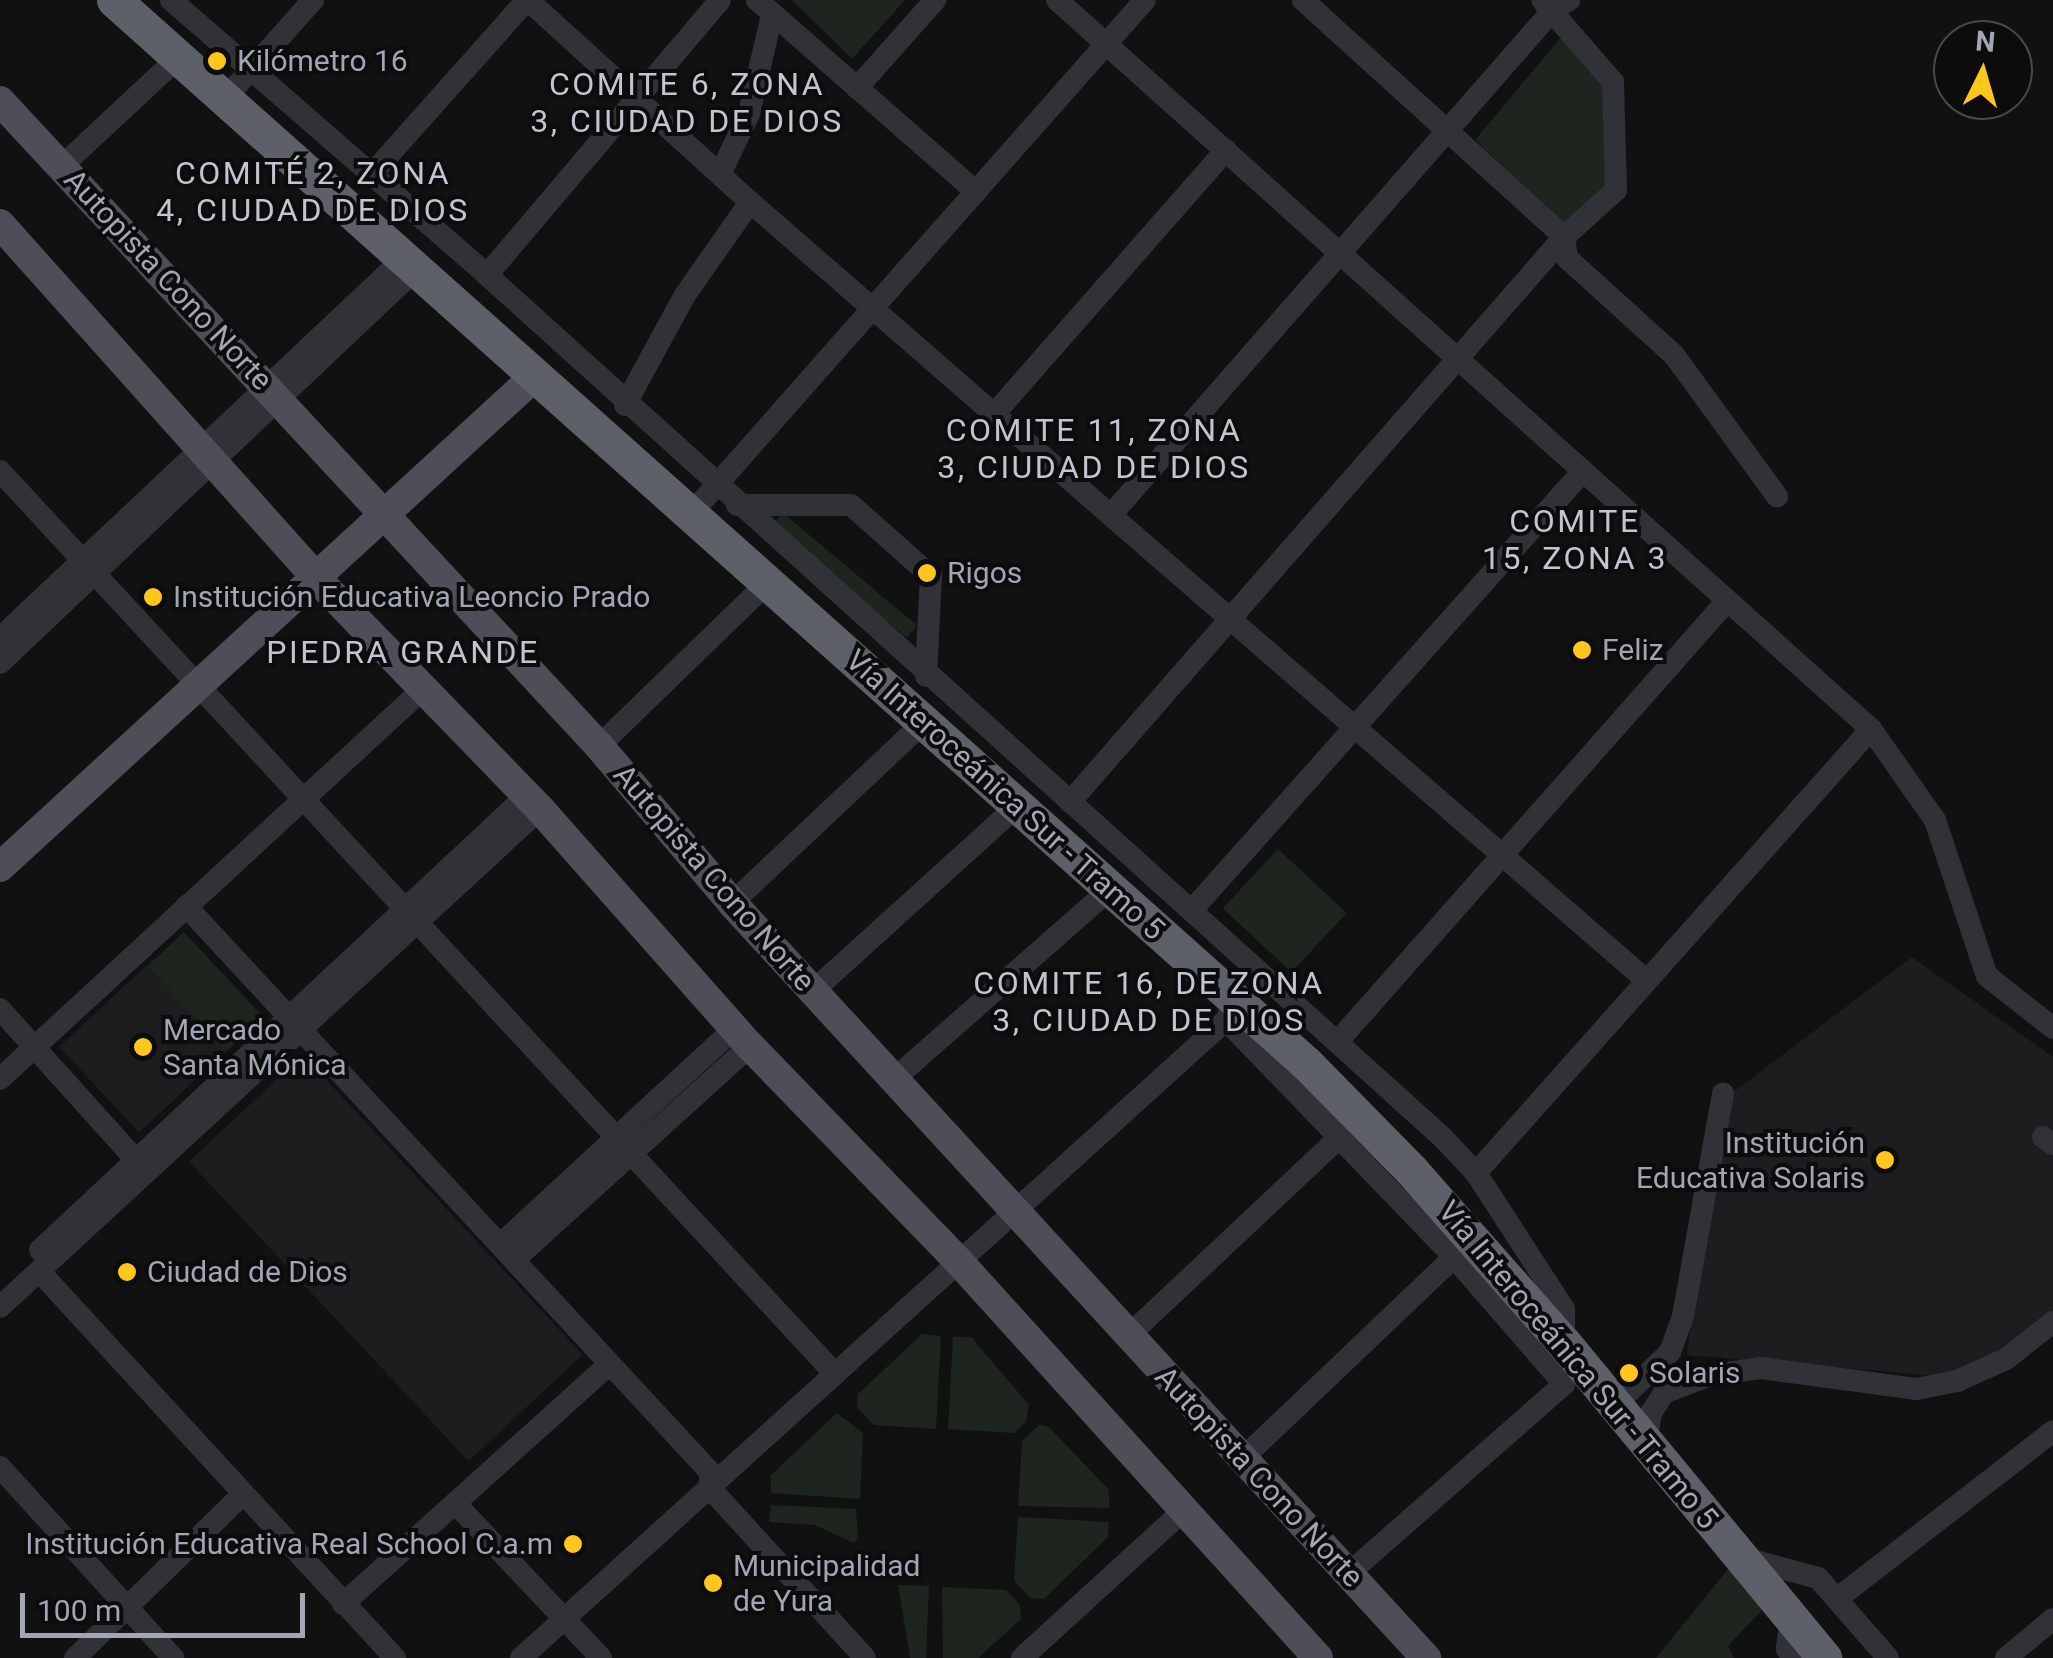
<!DOCTYPE html>
<meta charset="utf-8">
<style>
body{margin:0}
#map{position:relative;width:2053px;height:1658px;overflow:hidden;background:#111112;font-family:Roboto,sans-serif}
div>[style]{position:absolute}
[style*='--x']{left:calc(var(--x)*1px);top:calc(var(--y)*1px);width:calc(var(--w)*1px);rotate:calc(var(--a)*1deg)}
.built>*{inset:0;background:#1d1d20;transform-origin:0 0}
.green>*{inset:0;background:#1d251e;transform-origin:0 0}
.minor>*{height:22px;margin:-11px;padding:0 11px;transform-origin:11px;border-radius:11px;background:#313238}
.major>*{height:30px;margin:-15px;padding:0 15px;transform-origin:15px;border-radius:15px;background:#4d4e57}
.highway>*{height:35px;margin:-17.5px;padding:0 17.5px;transform-origin:17.5px;border-radius:17.5px;background:#5d5f69}
.dots>*{width:28px;height:28px;translate:-50% -50%;box-sizing:border-box;border:5px solid #0c0c0d;border-radius:50%}
span{translate:-50% -50%;white-space:nowrap;text-align:center;line-height:1.15;-webkit-text-stroke:8px #0c0c0d;paint-order:stroke}
.poi-label{font-size:30px;color:#a1a5b4}
.left{translate:0 -50%;text-align:left}
.right{translate:-100% -50%;text-align:right}
.street-label{font-size:30px;color:#a1a5b4}
.neighbourhood-label{font-size:32px;color:#c2c5d0;letter-spacing:2.5px}
.north{position:absolute;left:1933px;top:20px;width:100px;height:100px;box-sizing:border-box;background:#0c0c0d;border:2px solid #484950;border-radius:50%;rotate:5deg;font-size:28px;font-weight:700;line-height:40px;text-align:center;color:#a1a5b4}
.north::after{content:'';display:block;margin:auto;width:35px;height:45px;background:#ffc71c;clip-path:polygon(50% 0,100% 100%,50% 72%,0 100%)}
.scale{position:absolute;left:20px;top:1593px;width:285px;height:45px;box-sizing:border-box;border:5px solid #a1a5b4;border-top:0;padding-left:12px;font-size:30px;line-height:35px;white-space:nowrap;color:#a1a5b4;-webkit-text-stroke:8px #0c0c0d;paint-order:stroke}
</style>
<div id="map">
<div class="built">
<i style="clip-path:polygon(1912px 957px,2053px 1057px,2053px 1311px,2010px 1348px,1950px 1377px,1687px 1355px,1704px 1226px,1732px 1093px)"></i>
<i style="left:147px;top:965px;width:117px;height:120px;rotate:47deg"></i>
<i style="left:303px;top:1055px;width:410px;height:156px;rotate:47deg"></i>
</div>
<div class="green">
<i style="clip-path:polygon(792px 0,905px 0,852px 59px)"></i>
<i style="clip-path:polygon(1562px 36px,1604px 83px,1608px 185px,1568px 226px,1475px 140px)"></i>
<i style="left:783px;top:513px;width:175px;height:16px;rotate:40deg"></i>
<i style="left:1278px;top:849px;width:94px;height:81px;rotate:43deg"></i>
<i style="left:184px;top:932px;width:116px;height:50px;rotate:47deg"></i>
<i style="clip-path:polygon(922px 1334px,941px 1336px,936px 1429px,874px 1425px,857px 1407px,858px 1394px)"></i>
<i style="clip-path:polygon(953px 1337px,971px 1337px,1029px 1405px,1026px 1422px,1014px 1433px,948px 1429px)"></i>
<i style="clip-path:polygon(837px 1413px,863px 1433px,860px 1499px,771px 1493px,771px 1475px)"></i>
<i style="clip-path:polygon(1039px 1425px,1049px 1427px,1109px 1490px,1109px 1508px,1018px 1506px,1022px 1441px)"></i>
<i style="clip-path:polygon(771px 1505px,856px 1509px,858px 1538px,854px 1543px,815px 1525px,769px 1522px)"></i>
<i style="clip-path:polygon(1018px 1517px,1109px 1522px,1108px 1537px,1044px 1599px,1030px 1598px,1014px 1580px)"></i>
<i style="clip-path:polygon(1733px 1563px,1764px 1608px,1728px 1646px,1734px 1658px,1656px 1658px)"></i>
<i style="clip-path:polygon(898px 1585px,929px 1586px,926px 1658px,910px 1658px)"></i>
<i style="clip-path:polygon(942px 1587px,1006px 1590px,1020px 1605px,1021px 1619px,978px 1658px,943px 1658px)"></i>
</div>
<div class="minor">
<i style="--x:171;--y:0;--w:419;--a:41"></i>
<i style="--x:487;--y:275;--w:1288;--a:42.07"></i>
<i style="--x:1443;--y:1138;--w:48;--a:46.7"></i>
<i style="--x:1476;--y:1173;--w:162;--a:57.1"></i>
<i style="--x:1564;--y:1309;--w:75;--a:90"></i>
<i style="--x:528;--y:0;--w:300;--a:42.3"></i>
<i style="--x:750;--y:202;--w:1187;--a:40.97"></i>
<i style="--x:757;--y:0;--w:291;--a:41.2"></i>
<i style="--x:1057;--y:0;--w:1093;--a:41.85"></i>
<i style="--x:1871;--y:729;--w:111;--a:54.9"></i>
<i style="--x:1935;--y:820;--w:164;--a:71.6"></i>
<i style="--x:1987;--y:976;--w:84;--a:38.2"></i>
<i style="--x:1303;--y:0;--w:353;--a:42.2"></i>
<i style="--x:1564;--y:237;--w:21;--a:82"></i>
<i style="--x:1567;--y:258;--w:144;--a:42.2"></i>
<i style="--x:1674;--y:355;--w:175;--a:53.9"></i>
<i style="--x:857;--y:88;--w:118;--a:-48.4"></i>
<i style="--x:224;--y:100;--w:134;--a:-48.3"></i>
<i style="--x:62;--y:166;--w:160;--a:-43"></i>
<i style="--x:720;--y:174;--w:67;--a:-64.2"></i>
<i style="--x:749;--y:114;--w:103;--a:-77"></i>
<i style="--x:371;--y:175;--w:234;--a:-48.3"></i>
<i style="--x:487;--y:275;--w:360;--a:-49.7"></i>
<i style="--x:625;--y:405;--w:125;--a:-61.4"></i>
<i style="--x:685;--y:295;--w:113;--a:-55"></i>
<i style="--x:995;--y:413;--w:350;--a:-48.7"></i>
<i style="--x:0;--y:471;--w:1230;--a:47.24"></i>
<i style="--x:737;--y:505;--w:114;--a:0"></i>
<i style="--x:851;--y:505;--w:107;--a:41.6"></i>
<i style="--x:931;--y:576;--w:100;--a:92.9"></i>
<i style="--x:690;--y:515;--w:687;--a:-48.54"></i>
<i style="--x:1111;--y:515;--w:671;--a:-48.81"></i>
<i style="--x:1553;--y:10;--w:19;--a:-32"></i>
<i style="--x:0;--y:638;--w:553;--a:-43.24"></i>
<i style="--x:0;--y:663;--w:572;--a:-43.44"></i>
<i style="--x:599;--y:746;--w:234;--a:-44.1"></i>
<i style="--x:1070;--y:802;--w:751;--a:-48.84"></i>
<i style="--x:1564;--y:237;--w:70;--a:-42.1"></i>
<i style="--x:1616;--y:190;--w:108;--a:-91.6"></i>
<i style="--x:1613;--y:82;--w:108;--a:-130.9"></i>
<i style="--x:732;--y:903;--w:264;--a:-43.3"></i>
<i style="--x:186;--y:906;--w:773;--a:47.2"></i>
<i style="--x:711;--y:1473;--w:14;--a:98"></i>
<i style="--x:709;--y:1487;--w:231;--a:47.6"></i>
<i style="--x:1192;--y:910;--w:588;--a:-48.31"></i>
<i style="--x:813;--y:991;--w:275;--a:-42.2"></i>
<i style="--x:0;--y:1009;--w:217;--a:48"></i>
<i style="--x:1226;--y:1020;--w:329;--a:46.1"></i>
<i style="--x:1454;--y:1257;--w:168;--a:49.1"></i>
<i style="--x:1339;--y:1040;--w:586;--a:-48.53"></i>
<i style="--x:0;--y:1079;--w:577;--a:-42.68"></i>
<i style="--x:894;--y:1079;--w:288;--a:-41.3"></i>
<i style="--x:2043;--y:1137;--w:12;--a:35"></i>
<i style="--x:1476;--y:1173;--w:594;--a:-48.34"></i>
<i style="--x:502;--y:1243;--w:317;--a:-42.7"></i>
<i style="--x:40;--y:1250;--w:666;--a:-43.05"></i>
<i style="--x:516;--y:1258;--w:316;--a:-42.2"></i>
<i style="--x:39;--y:1271;--w:526;--a:47.39"></i>
<i style="--x:0;--y:1307;--w:735;--a:-42.68"></i>
<i style="--x:1128;--y:1336;--w:288;--a:-43.2"></i>
<i style="--x:1614;--y:1406;--w:78;--a:-44"></i>
<i style="--x:1670;--y:1352;--w:38;--a:-70"></i>
<i style="--x:1683;--y:1316;--w:226;--a:-79.8"></i>
<i style="--x:1646;--y:1442;--w:29;--a:-80"></i>
<i style="--x:1651;--y:1413;--w:24;--a:-57"></i>
<i style="--x:1664;--y:1393;--w:47;--a:-21.1"></i>
<i style="--x:1708;--y:1376;--w:54;--a:-8.6"></i>
<i style="--x:1761;--y:1368;--w:156;--a:7.7"></i>
<i style="--x:1916;--y:1389;--w:42;--a:-11"></i>
<i style="--x:1957;--y:1381;--w:54;--a:-24.2"></i>
<i style="--x:2006;--y:1359;--w:60;--a:-38.2"></i>
<i style="--x:1242;--y:1459;--w:293;--a:-43.6"></i>
<i style="--x:0;--y:1467;--w:258;--a:47.8"></i>
<i style="--x:455;--y:1503;--w:213;--a:46.7"></i>
<i style="--x:1744;--y:1558;--w:77;--a:15.1"></i>
<i style="--x:1818;--y:1578;--w:106;--a:48.8"></i>
<i style="--x:1348;--y:1574;--w:288;--a:-41.3"></i>
<i style="--x:1838;--y:1598;--w:272;--a:-37.8"></i>
<i style="--x:343;--y:1604;--w:359;--a:-42"></i>
<i style="--x:1791;--y:1619;--w:30;--a:98"></i>
<i style="--x:1787;--y:1649;--w:11;--a:56"></i>
<i style="--x:75;--y:1658;--w:235;--a:-44.3"></i>
<i style="--x:521;--y:1658;--w:951;--a:-42.14"></i>
<i style="--x:1226;--y:1020;--w:22;--a:-66"></i>
<i style="--x:1022;--y:1658;--w:218;--a:-42.4"></i>
<i style="--x:2006;--y:1658;--w:61;--a:-39.7"></i>
</div>
<div class="major">
<i style="--x:0;--y:101;--w:880;--a:47.12"></i>
<i style="--x:599;--y:746;--w:206;--a:49.7"></i>
<i style="--x:732;--y:903;--w:1026;--a:47.41"></i>
<i style="--x:0;--y:224;--w:476;--a:48.2"></i>
<i style="--x:317;--y:579;--w:320;--a:45.9"></i>
<i style="--x:540;--y:809;--w:317;--a:48.5"></i>
<i style="--x:750;--y:1046;--w:302;--a:45.9"></i>
<i style="--x:960;--y:1263;--w:533;--a:47.81"></i>
<i style="--x:0;--y:867;--w:726;--a:-42.54"></i>
</div>
<div class="highway">
<i style="--x:114;--y:0;--w:1597;--a:41.73"></i>
<i style="--x:1306;--y:1063;--w:151;--a:45.5"></i>
<i style="--x:1412;--y:1171;--w:228;--a:48.6"></i>
<i style="--x:1563;--y:1342;--w:410;--a:50.4"></i>
</div>
<div class="dots">
<i style="left:217px;top:61px;background:#ffc71c"></i>
<i style="left:927px;top:573px;background:#ffc71c"></i>
<i style="left:153px;top:597px;background:#ffc71c"></i>
<i style="left:1582px;top:650px;background:#ffc71c"></i>
<i style="left:143px;top:1047px;background:#ffc71c"></i>
<i style="left:1885px;top:1160px;background:#ffc71c"></i>
<i style="left:127px;top:1272px;background:#ffc71c"></i>
<i style="left:1629px;top:1373px;background:#ffc71c"></i>
<i style="left:573px;top:1544px;background:#ffc71c"></i>
<i style="left:713px;top:1583px;background:#ffc71c"></i>
</div>
<div class="poi-label">
<span class="left" style="left:237px;top:61px">Kilómetro 16</span>
<span class="left" style="left:947px;top:573px">Rigos</span>
<span class="left" style="left:173px;top:597px">Institución Educativa Leoncio Prado</span>
<span class="left" style="left:1602px;top:650px">Feliz</span>
<span class="left" style="left:163px;top:1047px">Mercado<br>Santa Mónica</span>
<span class="right" style="left:1865px;top:1160px">Institución<br>Educativa Solaris</span>
<span class="left" style="left:147px;top:1272px">Ciudad de Dios</span>
<span class="left" style="left:1649px;top:1373px">Solaris</span>
<span class="right" style="left:553px;top:1544px">Institución Educativa Real School C.a.m</span>
<span class="left" style="left:733px;top:1583px">Municipalidad<br>de Yura</span>
</div>
<div class="street-label">
<span style="left:168px;top:280px;rotate:47deg">Autopista Cono Norte</span>
<span style="left:1005px;top:795px;rotate:42deg">Vía Interoceánica Sur - Tramo 5</span>
<span style="left:714px;top:878px;rotate:49deg">Autopista Cono Norte</span>
<span style="left:1578px;top:1365px;rotate:50deg">Vía Interoceánica Sur - Tramo 5</span>
<span style="left:1259px;top:1477px;rotate:47deg">Autopista Cono Norte</span>
</div>
<div class="neighbourhood-label">
<span style="left:687px;top:103px">COMITE 6, ZONA<br>3, CIUDAD DE DIOS</span>
<span style="left:313px;top:192px">COMITÉ 2, ZONA<br>4, CIUDAD DE DIOS</span>
<span style="left:1094px;top:449px">COMITE 11, ZONA<br>3, CIUDAD DE DIOS</span>
<span style="left:1575px;top:540px">COMITE<br>15, ZONA 3</span>
<span style="left:403px;top:652px">PIEDRA GRANDE</span>
<span style="left:1149px;top:1002px">COMITE 16, DE ZONA<br>3, CIUDAD DE DIOS</span>
</div>
<div class="north">N</div>
<div class="scale">100 m</div>
</div>
